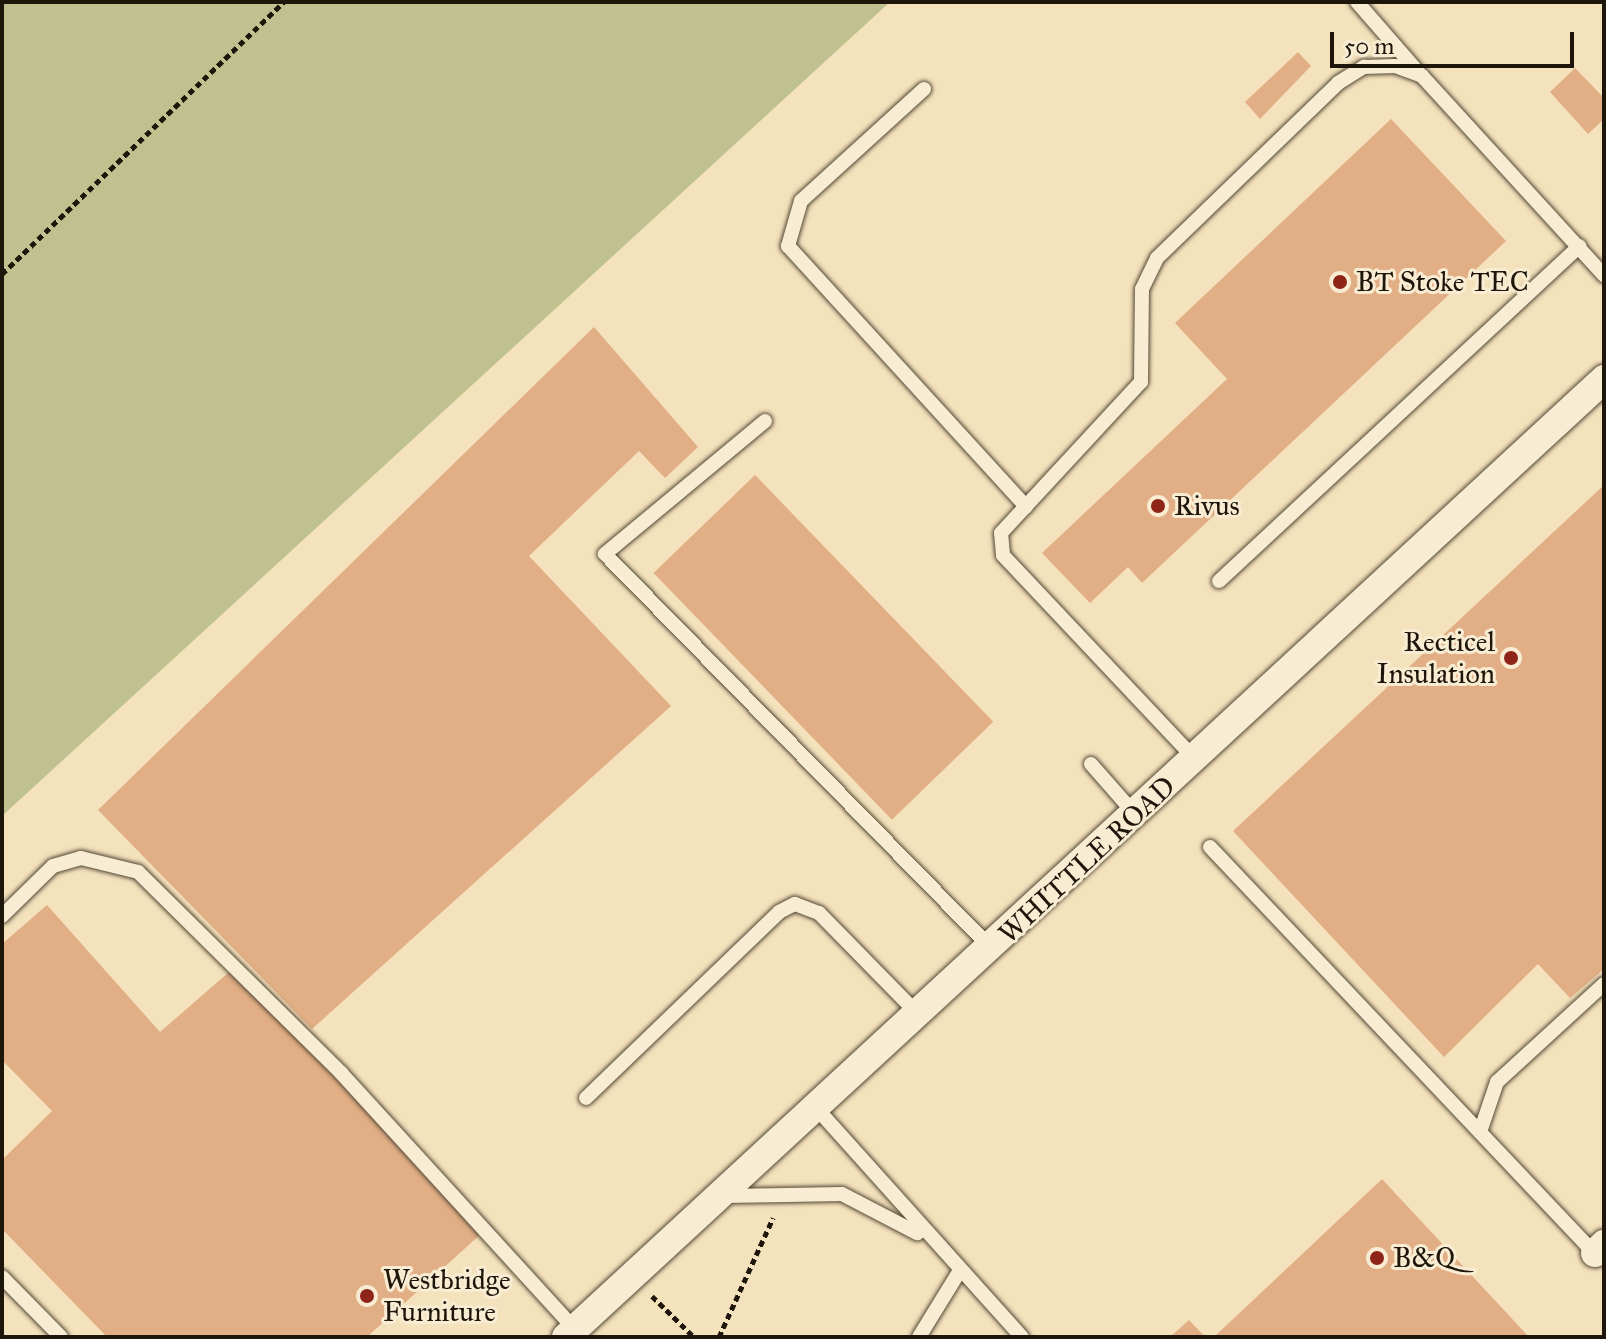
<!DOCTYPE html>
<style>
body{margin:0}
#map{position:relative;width:1606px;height:1339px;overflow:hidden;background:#f4e2bc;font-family:"IM FELL Great Primer",serif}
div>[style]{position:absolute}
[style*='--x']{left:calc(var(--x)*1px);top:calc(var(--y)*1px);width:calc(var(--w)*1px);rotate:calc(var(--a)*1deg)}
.green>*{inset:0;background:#bfc28e}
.building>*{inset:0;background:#e2ae85;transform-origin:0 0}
.path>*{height:5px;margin-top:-2.5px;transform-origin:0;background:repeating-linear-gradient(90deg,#1f160b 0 6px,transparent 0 10px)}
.roads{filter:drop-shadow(0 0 2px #544937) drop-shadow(0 0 2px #544937)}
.service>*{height:14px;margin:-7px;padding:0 7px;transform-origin:7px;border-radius:7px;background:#f8ecd3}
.minor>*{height:28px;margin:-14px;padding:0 14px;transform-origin:14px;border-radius:14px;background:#f8ecd3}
.dots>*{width:22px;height:22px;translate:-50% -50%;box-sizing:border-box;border:4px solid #f8ecd3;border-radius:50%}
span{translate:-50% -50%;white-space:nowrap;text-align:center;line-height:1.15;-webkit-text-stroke:6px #f8ecd3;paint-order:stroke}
.poi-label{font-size:28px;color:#1f160b}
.left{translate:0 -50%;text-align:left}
.right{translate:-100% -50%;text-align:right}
.street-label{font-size:28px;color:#1f160b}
.frame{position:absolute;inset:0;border:4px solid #1f160b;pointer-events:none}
.scale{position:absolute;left:1330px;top:32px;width:244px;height:36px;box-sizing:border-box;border:4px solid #1f160b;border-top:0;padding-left:10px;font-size:24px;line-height:28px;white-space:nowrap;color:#1f160b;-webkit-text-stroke:6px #f8ecd3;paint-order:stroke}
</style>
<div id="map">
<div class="green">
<i style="clip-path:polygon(2px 2px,890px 2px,2px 816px)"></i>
</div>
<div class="building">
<i style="clip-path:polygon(1298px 52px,1311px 66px,1260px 119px,1245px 102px)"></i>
<i style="clip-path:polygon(1575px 68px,1604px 98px,1604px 119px,1588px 134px,1550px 92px)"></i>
<i style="clip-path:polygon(1391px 119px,1506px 241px,1142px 583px,1128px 567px,1090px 603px,1042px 553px,1227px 379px,1175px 323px)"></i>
<i style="clip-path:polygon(594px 327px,698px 447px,665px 478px,639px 451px,529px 556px,671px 706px,312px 1029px,98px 810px)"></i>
<i style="left:755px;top:475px;width:343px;height:141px;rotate:46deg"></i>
<i style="clip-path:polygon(1604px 485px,1604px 969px,1570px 998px,1538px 964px,1444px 1057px,1233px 831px)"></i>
<i style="clip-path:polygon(47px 905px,160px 1032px,236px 966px,482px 1233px,367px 1337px,107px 1337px,2px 1229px,2px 1160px,52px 1111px,2px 1060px,2px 944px)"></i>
<i style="clip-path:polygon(1382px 1179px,1529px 1337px,1214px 1337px)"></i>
<i style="clip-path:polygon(1189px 1320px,1205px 1337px,1170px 1337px)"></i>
</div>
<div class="path">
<i style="--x:2;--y:274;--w:392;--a:-44"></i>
<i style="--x:652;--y:1296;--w:59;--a:44.3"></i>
<i style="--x:719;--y:1337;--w:131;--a:-65.6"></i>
</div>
<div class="roads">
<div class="service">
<i style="--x:1357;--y:2;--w:94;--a:48.9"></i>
<i style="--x:924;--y:89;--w:166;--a:137.7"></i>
<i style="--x:801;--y:201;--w:47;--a:106.1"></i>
<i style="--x:788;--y:246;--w:353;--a:47.6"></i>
<i style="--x:765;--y:421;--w:208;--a:140.3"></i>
<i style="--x:605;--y:554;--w:552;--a:45.59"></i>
<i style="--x:1219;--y:581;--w:492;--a:-42.9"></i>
<i style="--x:1195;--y:759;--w:280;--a:-133.3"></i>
<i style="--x:1003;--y:555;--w:22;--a:-95"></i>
<i style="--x:1001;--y:533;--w:206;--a:-47.2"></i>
<i style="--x:1141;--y:382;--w:93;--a:-89.4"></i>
<i style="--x:1142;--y:289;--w:34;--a:-64"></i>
<i style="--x:1157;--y:258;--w:252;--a:-44"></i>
<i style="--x:1338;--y:83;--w:31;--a:-32"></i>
<i style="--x:1364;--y:67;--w:31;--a:-2"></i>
<i style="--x:1395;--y:66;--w:29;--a:20"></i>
<i style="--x:1422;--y:76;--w:270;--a:47.6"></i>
<i style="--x:1091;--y:764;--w:67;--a:48.7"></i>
<i style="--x:1210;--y:847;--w:564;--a:46.58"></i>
<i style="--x:2;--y:916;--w:71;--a:-44.4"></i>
<i style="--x:53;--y:866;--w:29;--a:-16"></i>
<i style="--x:81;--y:858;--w:59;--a:13.8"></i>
<i style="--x:138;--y:872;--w:286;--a:44.7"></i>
<i style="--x:341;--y:1073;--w:347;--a:47.6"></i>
<i style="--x:586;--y:1098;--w:268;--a:-43.9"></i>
<i style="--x:779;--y:912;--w:18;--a:-27"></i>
<i style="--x:795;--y:904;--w:26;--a:21"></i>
<i style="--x:819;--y:913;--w:144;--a:45.6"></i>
<i style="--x:819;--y:1111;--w:304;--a:48.1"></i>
<i style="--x:1480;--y:1132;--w:53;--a:-71.2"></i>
<i style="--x:1497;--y:1082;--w:145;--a:-42.5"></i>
<i style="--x:724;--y:1196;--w:118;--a:-1"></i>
<i style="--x:842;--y:1194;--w:85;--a:27.5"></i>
<i style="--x:2;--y:1277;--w:84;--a:45.5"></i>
<i style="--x:919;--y:1337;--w:76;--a:-58.4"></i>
</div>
<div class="minor">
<i style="--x:1595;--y:1253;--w:13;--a:-45"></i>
<i style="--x:566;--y:1337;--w:1413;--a:-42.7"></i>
</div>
</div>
<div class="dots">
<i style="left:1340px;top:282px;background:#8f2418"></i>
<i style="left:1158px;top:506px;background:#8f2418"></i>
<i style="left:1511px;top:658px;background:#8f2418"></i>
<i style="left:1377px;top:1258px;background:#8f2418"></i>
<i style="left:367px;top:1296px;background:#8f2418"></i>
</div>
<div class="poi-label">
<span class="left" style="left:1356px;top:282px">BT Stoke TEC</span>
<span class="left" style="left:1174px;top:506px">Rivus</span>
<span class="right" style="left:1495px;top:658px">Recticel<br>Insulation</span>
<span class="left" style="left:1393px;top:1258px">B&amp;Q</span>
<span class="left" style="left:383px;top:1296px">Westbridge<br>Furniture</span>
</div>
<div class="street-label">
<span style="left:1087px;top:860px;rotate:-43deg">WHITTLE ROAD</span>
</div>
<div class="frame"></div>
<div class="scale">50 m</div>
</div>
